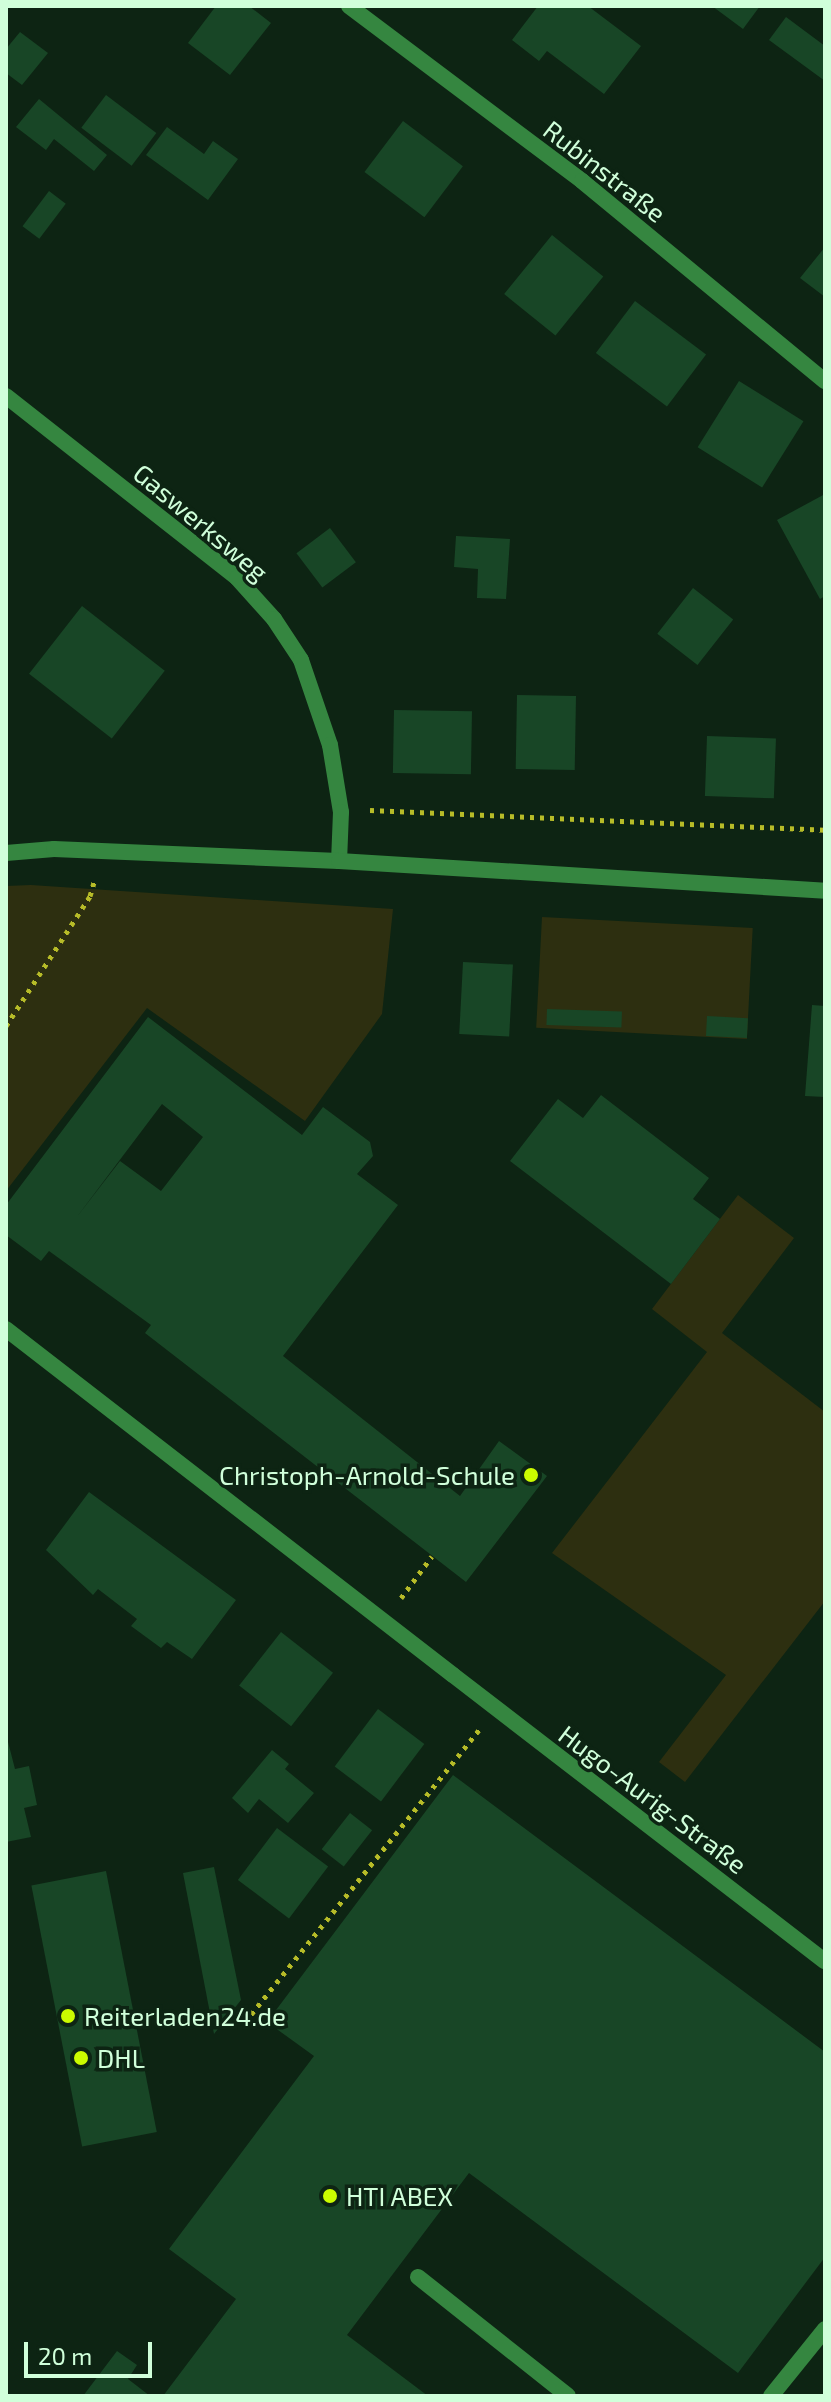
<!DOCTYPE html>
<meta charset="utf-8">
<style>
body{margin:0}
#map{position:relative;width:831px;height:2402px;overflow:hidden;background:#0d2413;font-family:"Exo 2",sans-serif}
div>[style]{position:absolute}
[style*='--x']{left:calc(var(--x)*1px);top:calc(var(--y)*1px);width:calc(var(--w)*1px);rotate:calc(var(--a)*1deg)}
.green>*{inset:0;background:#2d2f10;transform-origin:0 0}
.building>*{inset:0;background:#184626;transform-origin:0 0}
.path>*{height:5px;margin-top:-2.5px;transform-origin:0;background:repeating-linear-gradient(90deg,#b7bc28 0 4px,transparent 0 10px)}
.lane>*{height:16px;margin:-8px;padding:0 8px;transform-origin:8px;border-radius:8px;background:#358640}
.street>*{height:16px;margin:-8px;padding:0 8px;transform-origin:8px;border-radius:8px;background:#358640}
.dots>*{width:22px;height:22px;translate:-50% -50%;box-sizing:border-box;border:4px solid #0d2413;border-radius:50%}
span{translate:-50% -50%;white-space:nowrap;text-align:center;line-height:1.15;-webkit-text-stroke:7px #0d2413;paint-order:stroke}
.street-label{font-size:26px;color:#d0ffda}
.poi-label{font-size:26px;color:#d0ffda}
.right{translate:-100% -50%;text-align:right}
.left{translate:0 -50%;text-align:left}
.frame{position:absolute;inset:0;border:8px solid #d0ffda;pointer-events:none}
.scale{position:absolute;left:24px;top:2342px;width:128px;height:36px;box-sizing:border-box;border:4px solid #d0ffda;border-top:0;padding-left:10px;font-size:24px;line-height:28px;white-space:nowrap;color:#d0ffda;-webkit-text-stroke:6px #0d2413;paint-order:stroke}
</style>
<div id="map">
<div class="green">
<i style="clip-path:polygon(31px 885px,393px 909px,382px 1014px,305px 1121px,147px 1008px,6px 1191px,6px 886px)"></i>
<i style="left:542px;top:917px;width:211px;height:111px;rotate:3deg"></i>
<i style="clip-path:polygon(738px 1195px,794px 1238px,722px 1333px,825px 1412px,825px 1601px,685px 1782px,659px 1762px,726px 1675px,552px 1553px,707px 1352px,652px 1309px)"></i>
</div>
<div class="building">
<i style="clip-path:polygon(216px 6px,249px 6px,271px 23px,230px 75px,188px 43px)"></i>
<i style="clip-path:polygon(538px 6px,588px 6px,641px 46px,604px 94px,547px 51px,539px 61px,512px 40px)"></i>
<i style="clip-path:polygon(712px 6px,760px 6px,743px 29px)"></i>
<i style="clip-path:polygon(786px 17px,825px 46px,825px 81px,769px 40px)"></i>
<i style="clip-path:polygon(20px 32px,48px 53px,22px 85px,6px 73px,6px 49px)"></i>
<i style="left:106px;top:95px;width:63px;height:41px;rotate:37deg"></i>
<i style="clip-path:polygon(39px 99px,107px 155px,94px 171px,54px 139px,46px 150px,16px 127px)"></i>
<i style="left:403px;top:121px;width:75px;height:64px;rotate:37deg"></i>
<i style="clip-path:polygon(167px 127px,204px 154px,213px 141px,238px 159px,208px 200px,146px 155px)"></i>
<i style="left:49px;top:191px;width:21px;height:44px;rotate:37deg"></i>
<i style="left:552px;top:235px;width:66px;height:76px;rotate:39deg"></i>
<i style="clip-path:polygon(825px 247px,825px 297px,800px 278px)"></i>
<i style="left:635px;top:301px;width:89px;height:65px;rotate:37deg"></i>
<i style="left:739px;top:381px;width:76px;height:78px;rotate:32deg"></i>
<i style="clip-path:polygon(825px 494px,825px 596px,820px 599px,777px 520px)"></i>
<i style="left:330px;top:528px;width:43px;height:42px;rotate:53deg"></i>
<i style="clip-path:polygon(456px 536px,510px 539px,506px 599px,477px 598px,478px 569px,454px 567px)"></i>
<i style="left:693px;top:588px;width:51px;height:58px;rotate:38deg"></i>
<i style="left:82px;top:606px;width:105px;height:86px;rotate:38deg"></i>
<i style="left:517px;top:695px;width:59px;height:74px;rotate:1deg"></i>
<i style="left:394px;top:710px;width:78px;height:63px;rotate:1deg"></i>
<i style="left:707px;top:736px;width:69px;height:60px;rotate:2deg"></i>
<i style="left:463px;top:962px;width:50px;height:72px;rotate:3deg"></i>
<i style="clip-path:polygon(812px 1005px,825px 1006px,825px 1097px,805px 1096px)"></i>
<i style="left:547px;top:1009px;width:75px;height:16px;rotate:2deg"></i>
<i style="left:707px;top:1016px;width:41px;height:20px;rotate:3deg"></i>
<i style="clip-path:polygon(evenodd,148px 1017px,302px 1135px,323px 1107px,370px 1142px,373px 1156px,357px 1174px,398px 1205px,283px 1356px,460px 1496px,499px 1441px,547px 1476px,466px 1582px,145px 1333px,151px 1325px,49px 1251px,41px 1261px,6px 1235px,6px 1205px,148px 1017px,162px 1104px,203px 1137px,161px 1191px,120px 1161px,76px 1218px,162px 1104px)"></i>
<i style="clip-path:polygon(601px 1095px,709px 1178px,693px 1199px,720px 1219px,671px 1284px,510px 1161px,558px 1099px,583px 1118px)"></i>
<i style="clip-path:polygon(89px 1492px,236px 1600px,192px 1659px,167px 1642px,161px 1648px,131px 1626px,137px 1619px,98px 1589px,93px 1595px,46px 1550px)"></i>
<i style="left:281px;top:1632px;width:66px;height:68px;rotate:38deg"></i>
<i style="left:378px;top:1709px;width:58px;height:72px;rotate:37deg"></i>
<i style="clip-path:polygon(6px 1734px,15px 1769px,29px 1766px,37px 1805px,24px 1808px,31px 1837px,6px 1842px)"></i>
<i style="clip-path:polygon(272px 1750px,289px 1764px,285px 1769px,314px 1793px,288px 1823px,259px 1799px,248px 1813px,232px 1798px)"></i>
<i style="clip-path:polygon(453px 1775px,825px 2052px,825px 2257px,738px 2373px,469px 2173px,347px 2335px,428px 2396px,163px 2396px,236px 2299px,169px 2249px,314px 2056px,267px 2022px)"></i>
<i style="left:350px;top:1813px;width:28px;height:46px;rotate:38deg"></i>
<i style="left:277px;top:1828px;width:64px;height:65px;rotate:37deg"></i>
<i style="clip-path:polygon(214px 1867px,241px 2000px,214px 2034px,183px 1873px)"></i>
<i style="left:106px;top:1871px;width:266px;height:76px;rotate:79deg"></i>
<i style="clip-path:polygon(117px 2351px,137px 2365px,128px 2379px,150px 2396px,83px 2396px)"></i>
</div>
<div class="path">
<i style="--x:370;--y:810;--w:455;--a:2.5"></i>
<i style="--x:6;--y:1026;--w:155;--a:-57.1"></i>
<i style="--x:90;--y:896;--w:18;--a:-74"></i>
<i style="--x:401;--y:1598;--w:52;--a:-53.6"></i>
<i style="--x:245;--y:2022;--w:376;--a:-51.3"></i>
</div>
<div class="lane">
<i style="--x:6;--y:396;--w:294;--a:38.2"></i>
<i style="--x:237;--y:578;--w:55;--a:47.9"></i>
<i style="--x:274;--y:619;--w:49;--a:56.6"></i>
<i style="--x:301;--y:660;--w:90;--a:71.2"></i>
<i style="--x:330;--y:745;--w:68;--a:80.7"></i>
<i style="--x:341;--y:812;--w:49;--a:92.3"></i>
<i style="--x:453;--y:1675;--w:469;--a:37.6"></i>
<i style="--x:418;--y:2277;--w:191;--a:38.4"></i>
<i style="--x:771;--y:2396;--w:86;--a:-51.1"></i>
</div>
<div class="street">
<i style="--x:349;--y:6;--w:291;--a:36.9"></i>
<i style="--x:582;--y:181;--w:315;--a:39.5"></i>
<i style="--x:6;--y:853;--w:48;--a:-4.8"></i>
<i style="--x:54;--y:849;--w:285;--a:2.4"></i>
<i style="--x:339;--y:861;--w:487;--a:3.5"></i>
<i style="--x:6;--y:1329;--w:565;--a:37.74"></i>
</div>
<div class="dots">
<i style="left:531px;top:1475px;background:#ccfb00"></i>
<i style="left:68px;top:2016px;background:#ccfb00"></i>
<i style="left:81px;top:2058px;background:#ccfb00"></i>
<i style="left:330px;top:2196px;background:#ccfb00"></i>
</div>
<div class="street-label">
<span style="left:605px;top:171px;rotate:38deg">Rubinstraße</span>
<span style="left:201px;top:522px;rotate:40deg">Gaswerksweg</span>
<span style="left:653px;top:1799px;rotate:37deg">Hugo-Aurig-Straße</span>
</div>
<div class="poi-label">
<span class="right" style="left:515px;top:1475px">Christoph-Arnold-Schule</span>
<span class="left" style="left:84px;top:2016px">Reiterladen24.de</span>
<span class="left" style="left:97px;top:2058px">DHL</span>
<span class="left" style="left:346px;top:2196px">HTI ABEX</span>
</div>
<div class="frame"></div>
<div class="scale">20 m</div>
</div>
